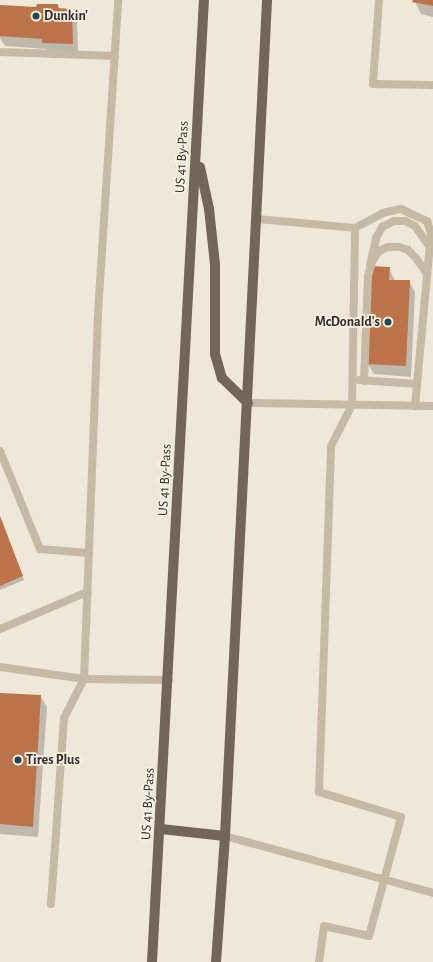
<!DOCTYPE html>
<style>
body{margin:0}
#map{position:relative;width:433px;height:962px;overflow:hidden;background:#efe8d9;font-family:"Alegreya Sans",sans-serif}
div>[style]{position:absolute}
[style*='--x']{left:calc(var(--x)*1px);top:calc(var(--y)*1px);width:calc(var(--w)*1px);rotate:calc(var(--a)*1deg)}
.shadow>*{inset:0;background:#0003}
.building>*{inset:0;background:#bd7349}
.lane>*{height:8px;margin:-4px;padding:0 4px;transform-origin:4px;border-radius:4px;background:#c6b9a6}
.primary>*{height:10px;margin:-5px;padding:0 5px;transform-origin:5px;border-radius:5px;background:#746559}
.dots>*{width:11px;height:11px;translate:-50% -50%;box-sizing:border-box;border:2px solid #f7f1e5;border-radius:50%}
span{translate:-50% -50%;white-space:nowrap;text-align:center;line-height:1.15;-webkit-text-stroke:3.5px #f7f1e5;paint-order:stroke}
.poi-label{font-size:14px;color:#332c27;font-weight:700}
.left{translate:0 -50%;text-align:left}
.right{translate:-100% -50%;text-align:right}
.street-label{font-size:14px;color:#332c27}
</style>
<div id="map">
<div class="shadow">
<i style="clip-path:polygon(414px 0,433px 0,433px 17px,421px 14px)"></i>
<i style="clip-path:polygon(58px 5px,60px 9px,71px 10px,77px 20px,78px 54px,49px 53px,46px 49px,5px 46px,0 38px,0 6px,37px 8px)"></i>
<i style="clip-path:polygon(389px 268px,395px 281px,409px 281px,415px 292px,411px 377px,374px 374px,368px 364px)"></i>
<i style="clip-path:polygon(0 516px,24px 580px,0 590px)"></i>
<i style="clip-path:polygon(0 694px,40px 696px,47px 707px,38px 837px,0 834px)"></i>
</div>
<div class="building">
<i style="clip-path:polygon(413px 0,433px 0,433px 6px,412px 2px)"></i>
<i style="clip-path:polygon(37px 4px,58px 4px,58px 8px,72px 9px,73px 44px,42px 43px,42px 39px,0 36px,0 5px,36px 7px)"></i>
<i style="clip-path:polygon(371px 266px,390px 267px,389px 280px,410px 280px,406px 366px,367px 364px)"></i>
<i style="clip-path:polygon(0 516px,23px 576px,0 586px)"></i>
<i style="clip-path:polygon(0 693px,41px 695px,33px 827px,0 824px)"></i>
</div>
<div class="lane">
<i style="--x:379;--y:0;--w:84;--a:94.1"></i>
<i style="--x:373;--y:84;--w:60;--a:1"></i>
<i style="--x:0;--y:52;--w:115;--a:2"></i>
<i style="--x:257;--y:219;--w:98;--a:5.2"></i>
<i style="--x:370;--y:265;--w:28;--a:-77"></i>
<i style="--x:376;--y:238;--w:13;--a:-61"></i>
<i style="--x:382;--y:227;--w:13;--a:-27"></i>
<i style="--x:394;--y:221;--w:11;--a:0"></i>
<i style="--x:405;--y:221;--w:11;--a:27"></i>
<i style="--x:415;--y:226;--w:24;--a:55"></i>
<i style="--x:359;--y:380;--w:58;--a:3.9"></i>
<i style="--x:364;--y:381;--w:105;--a:-87.8"></i>
<i style="--x:368;--y:276;--w:15;--a:-74"></i>
<i style="--x:372;--y:262;--w:13;--a:-58"></i>
<i style="--x:379;--y:251;--w:10;--a:-24"></i>
<i style="--x:388;--y:247;--w:11;--a:0"></i>
<i style="--x:399;--y:247;--w:9;--a:18"></i>
<i style="--x:408;--y:250;--w:11;--a:45"></i>
<i style="--x:416;--y:258;--w:19;--a:55"></i>
<i style="--x:248;--y:403;--w:185;--a:0.9"></i>
<i style="--x:0;--y:451;--w:106;--a:67.8"></i>
<i style="--x:40;--y:549;--w:49;--a:4.7"></i>
<i style="--x:0;--y:629;--w:95;--a:-23"></i>
<i style="--x:0;--y:667;--w:85;--a:8.1"></i>
<i style="--x:84;--y:679;--w:85;--a:0.7"></i>
<i style="--x:225;--y:836;--w:216;--a:15.3"></i>
<i style="--x:51;--y:904;--w:186;--a:-86"></i>
<i style="--x:64;--y:718;--w:44;--a:-62.9"></i>
<i style="--x:84;--y:679;--w:366;--a:-87.8"></i>
<i style="--x:98;--y:313;--w:314;--a:-86.3"></i>
<i style="--x:319;--y:962;--w:36;--a:-82"></i>
<i style="--x:324;--y:926;--w:46;--a:12.5"></i>
<i style="--x:369;--y:936;--w:123;--a:-74.9"></i>
<i style="--x:401;--y:817;--w:86;--a:-163"></i>
<i style="--x:319;--y:792;--w:346;--a:-88"></i>
<i style="--x:331;--y:446;--w:46;--a:-62.9"></i>
<i style="--x:352;--y:405;--w:177;--a:-89"></i>
<i style="--x:355;--y:228;--w:32;--a:-28"></i>
<i style="--x:383;--y:213;--w:18;--a:-13"></i>
<i style="--x:401;--y:209;--w:29;--a:25"></i>
<i style="--x:427;--y:221;--w:13;--a:72"></i>
<i style="--x:431;--y:233;--w:174;--a:95.3"></i>
</div>
<div class="primary">
<i style="--x:200;--y:167;--w:43;--a:77.9"></i>
<i style="--x:209;--y:209;--w:55;--a:83.8"></i>
<i style="--x:215;--y:264;--w:90;--a:90"></i>
<i style="--x:215;--y:354;--w:25;--a:74"></i>
<i style="--x:222;--y:378;--w:36;--a:44"></i>
<i style="--x:161;--y:829;--w:64;--a:6.2"></i>
<i style="--x:152;--y:962;--w:963;--a:-86.91"></i>
<i style="--x:216;--y:962;--w:126;--a:-85.9"></i>
<i style="--x:225;--y:836;--w:837;--a:-87.12"></i>
</div>
<div class="dots">
<i style="left:36px;top:16px;background:#1f4851"></i>
<i style="left:388px;top:322px;background:#1f4851"></i>
<i style="left:18px;top:760px;background:#1f4851"></i>
</div>
<div class="poi-label">
<span class="left" style="left:44px;top:16px">Dunkin'</span>
<span class="right" style="left:380px;top:322px">McDonald's</span>
<span class="left" style="left:26px;top:760px">Tires Plus</span>
</div>
<div class="street-label">
<span style="left:182px;top:157px;rotate:-87deg">US 41 By-Pass</span>
<span style="left:165px;top:480px;rotate:-87deg">US 41 By-Pass</span>
<span style="left:148px;top:804px;rotate:-87deg">US 41 By-Pass</span>
</div>
</div>
